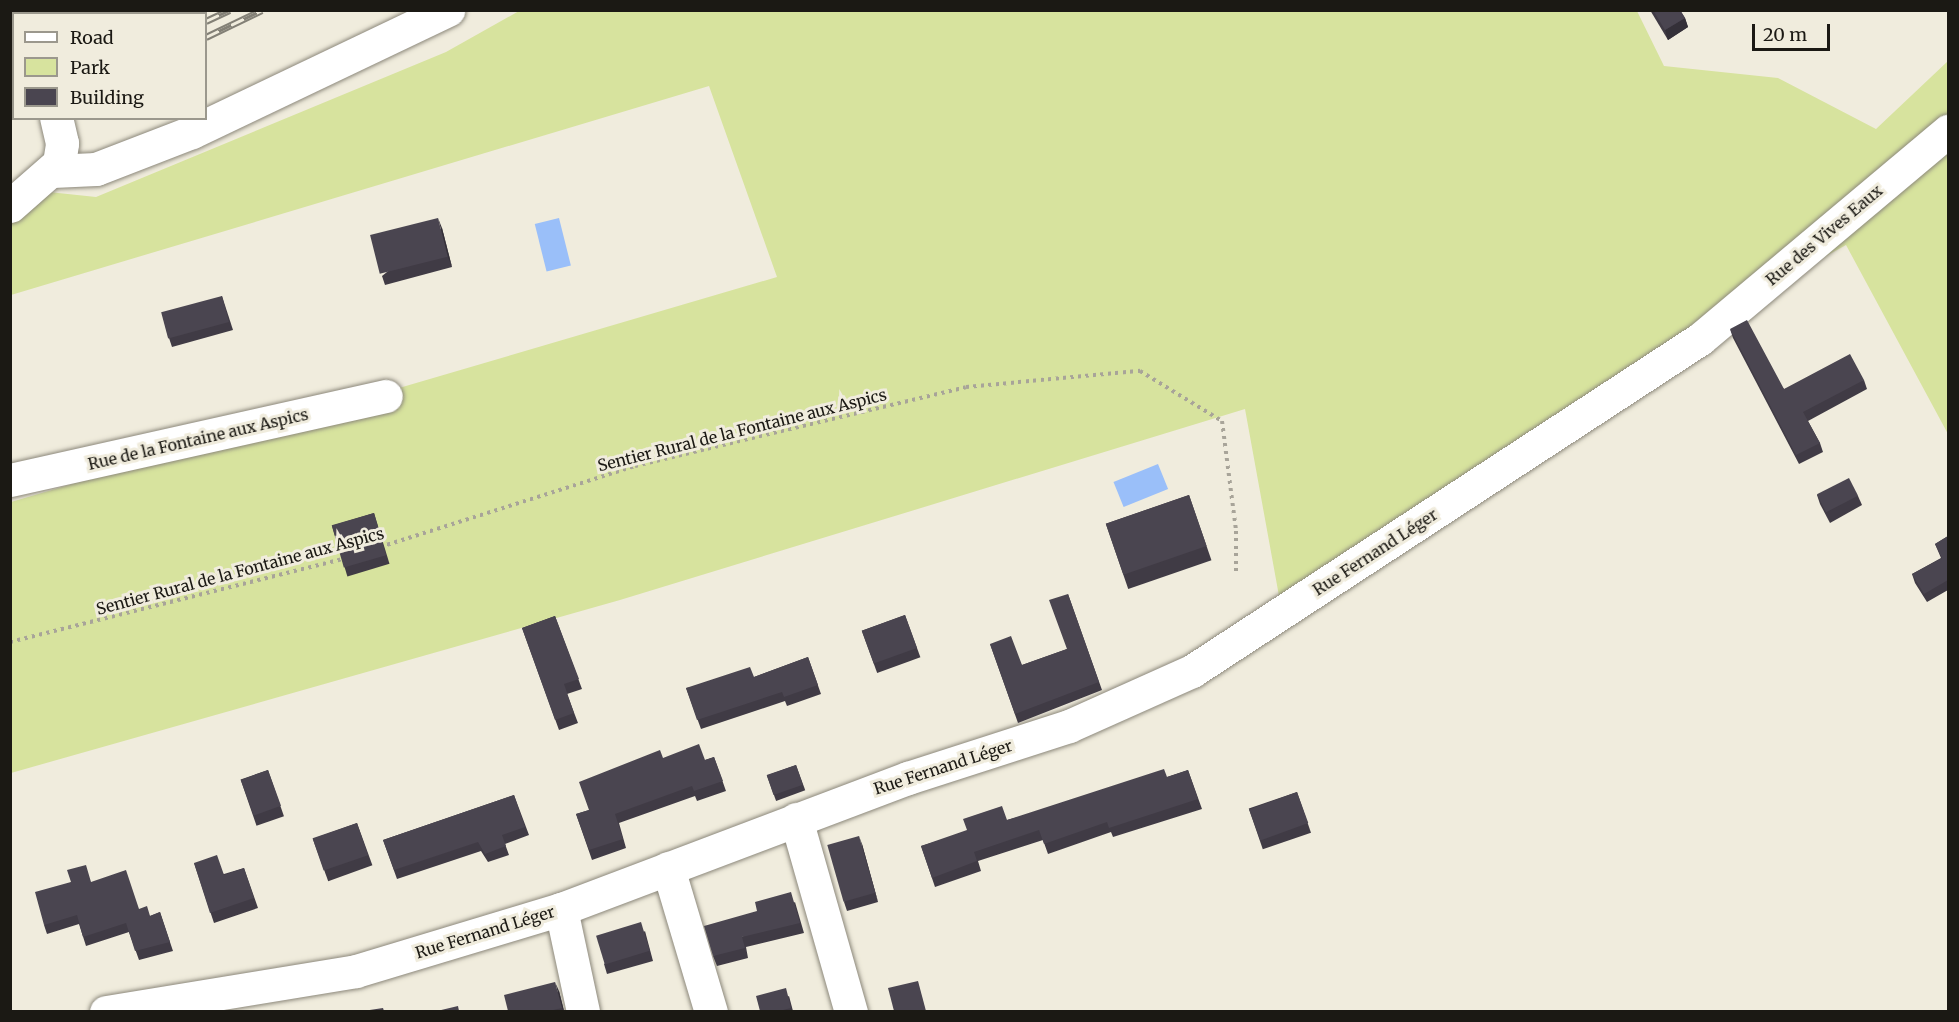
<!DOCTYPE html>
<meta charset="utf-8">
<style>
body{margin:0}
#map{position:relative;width:1959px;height:1022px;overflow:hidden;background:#f0ecdd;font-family:Merriweather,serif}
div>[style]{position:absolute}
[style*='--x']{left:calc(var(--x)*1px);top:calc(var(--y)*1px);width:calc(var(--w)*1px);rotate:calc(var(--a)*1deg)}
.green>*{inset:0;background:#d7e39e}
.water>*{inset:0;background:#9abff9;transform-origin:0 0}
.path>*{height:4px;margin-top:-2px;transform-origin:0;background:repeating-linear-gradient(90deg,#a8a499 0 3px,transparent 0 7.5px)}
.roads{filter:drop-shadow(0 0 2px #8c887b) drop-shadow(0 0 2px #8c887b)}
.minor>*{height:33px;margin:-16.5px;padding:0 16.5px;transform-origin:16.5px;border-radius:16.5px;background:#fff}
.rail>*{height:7px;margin-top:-3.5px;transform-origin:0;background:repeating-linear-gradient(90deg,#f0ecdd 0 14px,#838076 0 28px);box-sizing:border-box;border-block:2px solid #838076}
.wall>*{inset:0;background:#403b45;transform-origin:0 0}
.shaded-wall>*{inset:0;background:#343038}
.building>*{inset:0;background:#4a4550;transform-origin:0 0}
span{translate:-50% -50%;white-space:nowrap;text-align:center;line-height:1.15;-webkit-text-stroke:6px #f0ecdd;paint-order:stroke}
.street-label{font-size:16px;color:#1b1914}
.frame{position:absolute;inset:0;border:12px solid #1b1914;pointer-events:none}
.legend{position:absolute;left:12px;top:12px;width:195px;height:108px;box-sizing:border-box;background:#f0ecdd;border:2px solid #9b988d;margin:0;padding:8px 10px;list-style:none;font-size:18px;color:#1b1914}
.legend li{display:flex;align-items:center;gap:12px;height:30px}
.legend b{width:30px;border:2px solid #9b988d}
.scale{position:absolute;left:1752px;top:24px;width:78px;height:27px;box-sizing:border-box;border:3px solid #1b1914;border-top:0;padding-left:8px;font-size:18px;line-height:21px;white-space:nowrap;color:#1b1914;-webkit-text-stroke:4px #f0ecdd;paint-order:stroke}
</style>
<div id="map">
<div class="green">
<i style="clip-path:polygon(519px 11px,1637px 11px,1664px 66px,1778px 78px,1876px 129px,1948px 61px,1948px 434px,1846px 245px,1669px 344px,1279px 596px,1245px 409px,620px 600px,11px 773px,11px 502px,777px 277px,709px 86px,11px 295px,11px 188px,96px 197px,446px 52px)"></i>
</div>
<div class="water">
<i style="left:559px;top:218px;width:49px;height:25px;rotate:76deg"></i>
<i style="left:1158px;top:464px;width:27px;height:48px;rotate:68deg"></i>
</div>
<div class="path">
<i style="--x:380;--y:547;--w:268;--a:-17.6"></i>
<i style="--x:635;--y:466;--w:340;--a:-13.4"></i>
<i style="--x:966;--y:387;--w:175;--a:-5.3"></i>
<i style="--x:1140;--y:371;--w:96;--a:31.4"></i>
<i style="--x:1222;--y:421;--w:111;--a:82.7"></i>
<i style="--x:1236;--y:531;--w:44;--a:90"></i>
<i style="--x:10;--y:642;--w:347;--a:-14"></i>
</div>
<div class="roads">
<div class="minor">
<i style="--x:90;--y:14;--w:7;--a:-34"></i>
<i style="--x:10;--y:50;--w:4;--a:-14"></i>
<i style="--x:52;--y:171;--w:44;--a:-2.6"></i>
<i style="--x:96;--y:169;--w:103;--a:-21.1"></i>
<i style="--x:192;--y:132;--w:284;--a:-25.5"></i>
<i style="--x:10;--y:206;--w:65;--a:-41.3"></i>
<i style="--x:59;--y:163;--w:20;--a:-81"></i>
<i style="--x:62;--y:143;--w:26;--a:-103"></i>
<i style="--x:10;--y:480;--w:385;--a:-12.6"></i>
<i style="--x:796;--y:819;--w:201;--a:74.1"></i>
<i style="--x:668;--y:868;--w:150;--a:73.4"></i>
<i style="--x:561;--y:909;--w:105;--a:77.9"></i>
<i style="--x:106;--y:1012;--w:253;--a:-9.3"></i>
<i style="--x:356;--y:971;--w:214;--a:-16.8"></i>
<i style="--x:561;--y:909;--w:371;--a:-20.7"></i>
<i style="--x:908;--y:778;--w:169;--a:-17.9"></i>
<i style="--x:1069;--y:726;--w:135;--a:-24.1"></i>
<i style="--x:1192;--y:671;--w:607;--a:-33.17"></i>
<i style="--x:1700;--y:339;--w:324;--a:-40"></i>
</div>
</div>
<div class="rail">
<i style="--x:206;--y:21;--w:26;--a:-25"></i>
<i style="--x:206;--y:37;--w:62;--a:-25.7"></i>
<i style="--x:10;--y:100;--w:4;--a:-14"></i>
<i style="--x:10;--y:115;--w:4;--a:-14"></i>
</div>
<div class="wall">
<i style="clip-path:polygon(1650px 10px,1680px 10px,1685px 18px,1688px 27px,1668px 40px)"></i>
<i style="clip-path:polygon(442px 228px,452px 267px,385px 285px,382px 276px)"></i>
<i style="clip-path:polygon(222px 296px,233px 330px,172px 347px,169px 338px)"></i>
<i style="clip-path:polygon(1730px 329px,1784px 389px,1864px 380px,1867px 389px,1808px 421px,1820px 443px,1823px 452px,1799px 464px,1733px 338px)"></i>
<i style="left:1189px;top:495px;width:69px;height:88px;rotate:71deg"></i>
<i style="clip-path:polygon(1817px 495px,1858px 496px,1862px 505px,1830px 523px,1820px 504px)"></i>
<i style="left:374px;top:513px;width:53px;height:44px;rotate:73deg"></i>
<i style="clip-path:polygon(1948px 536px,1948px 590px,1927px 602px,1915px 583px,1912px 574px,1941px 558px,1935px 544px)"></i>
<i style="clip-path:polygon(1068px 594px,1102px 690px,1018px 723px,990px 644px,1022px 665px,1067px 649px)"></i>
<i style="left:905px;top:615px;width:45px;height:46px;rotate:70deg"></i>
<i style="clip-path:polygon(555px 616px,582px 689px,567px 694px,578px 723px,559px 730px,522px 628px)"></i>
<i style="clip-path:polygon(808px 657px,821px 694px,787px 706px,785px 701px,701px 729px,686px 688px,754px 677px)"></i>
<i style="clip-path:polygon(714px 757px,726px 791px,697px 801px,695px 796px,619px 823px,626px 848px,592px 860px,576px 814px,589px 810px,663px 758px,705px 760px)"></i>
<i style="left:796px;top:765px;width:27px;height:31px;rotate:70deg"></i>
<i style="left:268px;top:770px;width:49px;height:29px;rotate:71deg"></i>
<i style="clip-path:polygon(1188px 770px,1202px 809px,1113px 837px,1111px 832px,1048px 854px,1043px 840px,978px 861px,981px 871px,935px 887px,921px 846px,1007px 820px,1167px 777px)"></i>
<i style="left:1297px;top:792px;width:43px;height:51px;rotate:71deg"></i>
<i style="clip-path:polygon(514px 795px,529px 835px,505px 844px,509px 855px,488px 862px,481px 851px,397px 879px,383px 840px)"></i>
<i style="left:357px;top:823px;width:45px;height:47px;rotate:70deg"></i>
<i style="clip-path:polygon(862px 844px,878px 902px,847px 911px,844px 902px)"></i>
<i style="clip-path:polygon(194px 863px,224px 874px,244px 868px,258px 908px,214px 923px)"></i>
<i style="clip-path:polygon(71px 882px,92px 882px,150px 916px,160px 912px,173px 951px,139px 960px,129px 932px,86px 946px,79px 924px,47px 934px,44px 925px)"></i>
<i style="clip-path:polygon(795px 902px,804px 933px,746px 947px,748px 958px,717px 966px,713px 956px)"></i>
<i style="clip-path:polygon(645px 931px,653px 961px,607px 974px,604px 964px)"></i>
<i style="clip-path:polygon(559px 991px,564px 1011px,508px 1011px)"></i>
<i style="clip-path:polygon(789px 996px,793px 1011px,760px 1011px)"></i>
</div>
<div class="shaded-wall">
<i style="clip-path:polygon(1685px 18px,1688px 27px,1668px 40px,1665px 30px)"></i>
<i style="clip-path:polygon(438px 218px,442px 228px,452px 267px,448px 257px)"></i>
<i style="clip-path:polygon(859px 836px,862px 844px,878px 902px,875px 893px)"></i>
<i style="clip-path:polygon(555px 982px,559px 991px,564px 1011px,562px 1008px)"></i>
</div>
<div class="building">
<i style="clip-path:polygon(1653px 10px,1680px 10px,1685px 18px,1665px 30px)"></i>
<i style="left:438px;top:218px;width:40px;height:70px;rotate:76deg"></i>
<i style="left:222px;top:296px;width:27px;height:63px;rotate:75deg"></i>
<i style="clip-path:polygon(1747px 320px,1784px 389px,1850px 354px,1864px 380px,1803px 412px,1820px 443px,1796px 455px,1730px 329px)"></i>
<i style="left:1849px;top:478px;width:20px;height:36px;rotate:63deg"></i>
<i style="left:1189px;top:495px;width:54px;height:88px;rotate:71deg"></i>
<i style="left:374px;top:513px;width:44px;height:44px;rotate:74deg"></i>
<i style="clip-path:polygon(1948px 536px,1948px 580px,1924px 594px,1912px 574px,1942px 558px,1935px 544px)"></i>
<i style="clip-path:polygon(1068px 594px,1099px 682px,1015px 714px,990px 644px,1011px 636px,1022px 665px,1067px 649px,1049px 600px)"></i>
<i style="left:905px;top:615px;width:35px;height:46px;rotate:70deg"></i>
<i style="clip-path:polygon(555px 616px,579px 679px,564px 684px,574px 713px,555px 720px,522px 628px)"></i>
<i style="clip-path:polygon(808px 657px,818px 685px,784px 697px,782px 692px,697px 720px,686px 688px,750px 667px,754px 677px)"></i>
<i style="clip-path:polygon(699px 744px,705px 760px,714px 757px,723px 781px,694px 791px,692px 786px,615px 814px,623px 839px,589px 850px,576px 814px,589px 810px,579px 782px,660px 750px,663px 758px)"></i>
<i style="left:796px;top:765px;width:21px;height:31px;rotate:71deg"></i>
<i style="clip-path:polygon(1164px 769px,1167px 777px,1188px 770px,1198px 799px,1109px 828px,1107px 822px,1044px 844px,1039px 830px,974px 852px,977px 861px,932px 878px,921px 846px,967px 830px,963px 819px,1002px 806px,1007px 820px)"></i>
<i style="left:268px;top:770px;width:38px;height:29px;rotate:70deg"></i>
<i style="left:1297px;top:792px;width:33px;height:51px;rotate:70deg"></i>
<i style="clip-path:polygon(514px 795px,525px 827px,502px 835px,506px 846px,485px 854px,478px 842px,394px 870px,383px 840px)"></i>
<i style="left:357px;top:823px;width:34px;height:47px;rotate:71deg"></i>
<i style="left:859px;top:836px;width:59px;height:33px;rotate:74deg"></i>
<i style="clip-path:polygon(217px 855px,224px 875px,244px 868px,254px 898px,210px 913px,194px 863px)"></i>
<i style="clip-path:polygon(86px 865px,91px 882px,126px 870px,139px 909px,147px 906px,150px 916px,160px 912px,170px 942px,135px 951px,126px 923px,83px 937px,77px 915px,44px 925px,35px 892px,71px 882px,67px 870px)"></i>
<i style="clip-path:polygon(791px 892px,800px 923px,742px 937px,745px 948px,713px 956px,704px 926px,757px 911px,755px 902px)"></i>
<i style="left:641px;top:922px;width:30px;height:47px;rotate:73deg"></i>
<i style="clip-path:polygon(918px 981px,926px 1011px,894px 1011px,888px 988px)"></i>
<i style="clip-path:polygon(555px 982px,562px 1008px,549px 1011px,508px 1011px,504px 995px)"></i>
<i style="clip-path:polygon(786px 988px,791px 1008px,779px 1011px,760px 1011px,756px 996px)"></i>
<i style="clip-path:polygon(458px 1006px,459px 1011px,437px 1011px)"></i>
<i style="clip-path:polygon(383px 1008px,384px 1011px,363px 1011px)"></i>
</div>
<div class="street-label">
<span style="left:1824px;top:235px;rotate:-40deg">Rue des Vives Eaux</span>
<span style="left:742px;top:430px;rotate:-14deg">Sentier Rural de la Fontaine aux Aspics</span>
<span style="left:198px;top:439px;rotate:-13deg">Rue de la Fontaine aux Aspics</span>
<span style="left:1375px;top:552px;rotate:-33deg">Rue Fernand Léger</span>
<span style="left:240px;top:571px;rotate:-15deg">Sentier Rural de la Fontaine aux Aspics</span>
<span style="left:943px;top:767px;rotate:-18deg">Rue Fernand Léger</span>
<span style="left:485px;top:932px;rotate:-17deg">Rue Fernand Léger</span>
</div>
<div class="frame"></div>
<ul class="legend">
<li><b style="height:8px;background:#fff"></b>Road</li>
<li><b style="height:16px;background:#d7e39e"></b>Park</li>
<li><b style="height:16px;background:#4a4550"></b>Building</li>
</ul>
<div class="scale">20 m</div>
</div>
